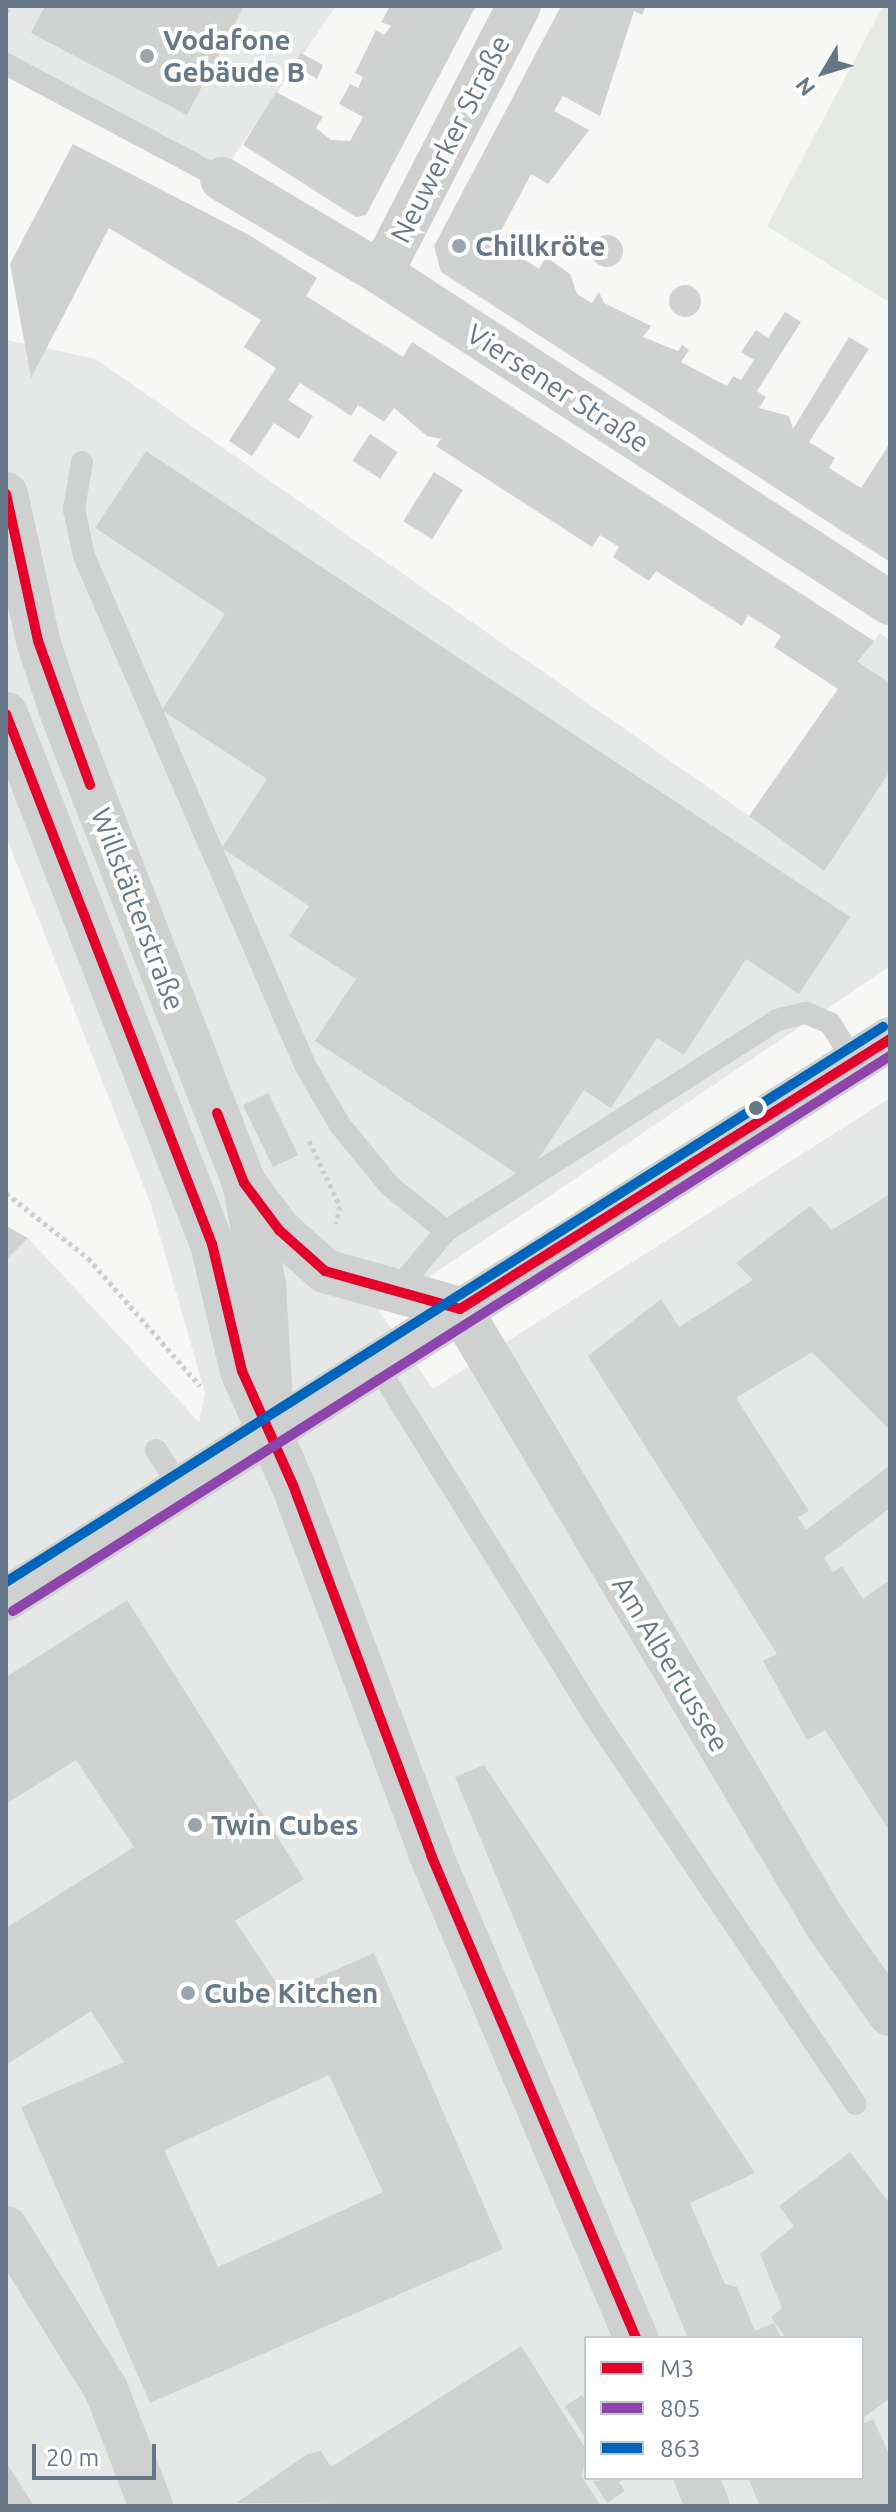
<!DOCTYPE html>
<meta charset="utf-8">
<style>
body{margin:0}
#map{position:relative;width:896px;height:2512px;overflow:hidden;background:#f7f7f6;font-family:Ubuntu,sans-serif}
div>[style]{position:absolute}
[style*='--x']{left:calc(var(--x)*1px);top:calc(var(--y)*1px);width:calc(var(--w)*1px);rotate:calc(var(--a)*1deg)}
.built>*{inset:0;background:#e6e7e7}
.green>*{inset:0;background:#e6eae4}
.building>*{inset:0;background:#d0d2d2;transform-origin:0 0}
.round{border-radius:50%}
.path>*{height:5px;margin-top:-2.5px;transform-origin:0;background:repeating-linear-gradient(90deg,#cccdce 0 4px,transparent 0 8px)}
.service>*{height:22px;margin:-11px;padding:0 11px;transform-origin:11px;border-radius:11px;background:#cfd1d1}
.minor>*{height:44px;margin:-22px;padding:0 22px;transform-origin:22px;border-radius:22px;background:#cfd1d1}
.tertiary>*{height:44px;margin:-22px;padding:0 22px;transform-origin:22px;border-radius:22px;background:#cfd1d1}
.bus-1>*{height:10px;margin:-5px;padding:0 5px;transform-origin:5px;border-radius:5px;background:#e4002b}
.bus-2>*{height:10px;margin:-5px;padding:0 5px;transform-origin:5px;border-radius:5px;background:#8e44ad}
.bus-3>*{height:10px;margin:-5px;padding:0 5px;transform-origin:5px;border-radius:5px;background:#0065bd}
.dots>*{width:22px;height:22px;translate:-50% -50%;box-sizing:border-box;border:4px solid #fff;border-radius:50%}
span{translate:-50% -50%;white-space:nowrap;text-align:center;line-height:1.15;-webkit-text-stroke:8px #fff;paint-order:stroke}
.poi-label{font-size:28px;color:#667887;font-weight:700}
.left{translate:0 -50%;text-align:left}
.street-label{font-size:28px;color:#667887}
.frame{position:absolute;inset:0;border:8px solid #667887;pointer-events:none}
.legend{position:absolute;left:584px;top:2336px;width:280px;height:144px;box-sizing:border-box;background:#fff;border:2px solid #c2c9cf;margin:0;padding:10px 14px;list-style:none;font-size:24px;color:#667887}
.legend li{display:flex;align-items:center;gap:16px;height:40px}
.legend b{width:40px;border:2px solid #c2c9cf}
.north{position:absolute;left:784px;top:32px;width:80px;height:80px;-webkit-text-stroke:6px #fff;paint-order:stroke;rotate:232deg;font-size:22px;font-weight:700;line-height:32px;text-align:center;color:#667887}
.north::after{content:'';display:block;margin:auto;width:28px;height:36px;background:#667887;clip-path:polygon(50% 0,100% 100%,50% 72%,0 100%)}
.scale{position:absolute;left:32px;top:2444px;width:124px;height:36px;box-sizing:border-box;border:4px solid #667887;border-top:0;padding-left:10px;font-size:24px;line-height:28px;white-space:nowrap;color:#667887;-webkit-text-stroke:6px #fff;paint-order:stroke}
</style>
<div id="map">
<div class="built">
<i style="clip-path:polygon(6px 6px,336px 6px,224px 170px,6px 65px)"></i>
<i style="clip-path:polygon(evenodd,6px 340px,96px 359px,749px 816px,874px 641px,880px 633px,890px 640px,890px 966px,379px 1311px,433px 1389px,890px 1098px,890px 2506px,6px 2506px,6px 1226px,28px 1238px,199px 1422px,205px 1393px,151px 1205px,6px 836px,6px 340px,586px 2338px,862px 2338px,862px 2478px,586px 2478px,586px 2338px)"></i>
</div>
<div class="green">
<i style="clip-path:polygon(883px 6px,890px 6px,890px 303px,767px 226px)"></i>
</div>
<div class="building">
<i style="clip-path:polygon(45px 6px,244px 6px,187px 115px,31px 33px)"></i>
<i style="clip-path:polygon(390px 6px,476px 6px,366px 215px,356px 217px,243px 145px,276px 92px,323px 117px,316px 128px,331px 140px,350px 141px,363px 117px,339px 104px,350px 84px,358px 88px,363px 77px,355px 73px,376px 30px,384px 35px,391px 26px,381px 22px)"></i>
<i style="clip-path:polygon(561px 6px,646px 6px,642px 15px,634px 11px,600px 116px,563px 96px,554px 111px,589px 130px,548px 184px,531px 174px,502px 229px,505px 247px,539px 269px,546px 257px,570px 274px,577px 294px,592px 303px,599px 292px,604px 303px,651px 326px,643px 337px,678px 351px,682px 345px,689px 350px,681px 362px,727px 386px,733px 376px,741px 380px,754px 360px,741px 352px,756px 330px,768px 338px,785px 312px,801px 322px,757px 391px,766px 397px,759px 408px,789px 416px,793px 429px,849px 337px,869px 349px,809px 442px,835px 458px,829px 468px,861px 488px,890px 443px,890px 562px,441px 272px,434px 246px)"></i>
<i style="clip-path:polygon(301px 53px,323px 65px,317px 79px,294px 65px)"></i>
<i style="clip-path:polygon(73px 144px,251px 236px,317px 278px,306px 296px,403px 357px,412px 342px,874px 641px,858px 662px,890px 683px,890px 771px,824px 871px,749px 816px,838px 689px,774px 647px,781px 636px,748px 615px,742px 626px,656px 571px,649px 581px,613px 557px,619px 547px,600px 535px,592px 547px,436px 446px,441px 439px,427px 436px,394px 408px,384px 422px,358px 405px,351px 416px,300px 383px,288px 400px,313px 416px,299px 439px,274px 423px,252px 456px,229px 441px,276px 368px,244px 347px,261px 320px,109px 228px,31px 378px,10px 264px)"></i>
<i class="round" style="left:591px;top:235px;width:32px;height:32px"></i>
<i class="round" style="left:669px;top:285px;width:32px;height:32px"></i>
<i style="left:370px;top:434px;width:33px;height:32px;rotate:33deg"></i>
<i style="clip-path:polygon(146px 451px,850px 917px,799px 994px,746px 959px,684px 1055px,657px 1038px,611px 1108px,584px 1090px,525px 1179px,315px 1041px,356px 979px,289px 936px,309px 906px,222px 848px,267px 779px,162px 710px,225px 614px,95px 528px)"></i>
<i style="left:434px;top:472px;width:34px;height:58px;rotate:32deg"></i>
<i style="left:268px;top:1093px;width:69px;height:28px;rotate:64deg"></i>
<i style="clip-path:polygon(890px 1194px,890px 1430px,812px 1352px,736px 1398px,809px 1511px,798px 1517px,806px 1530px,890px 1465px,890px 1508px,824px 1558px,833px 1572px,842px 1566px,863px 1599px,890px 1580px,890px 1832px,825px 1730px,807px 1740px,763px 1661px,777px 1654px,588px 1356px,661px 1299px,679px 1327px,753px 1280px,736px 1263px,810px 1206px,832px 1230px)"></i>
<i style="clip-path:polygon(6px 1226px,28px 1238px,6px 1260px)"></i>
<i style="clip-path:polygon(evenodd,127px 1600px,304px 1879px,235px 1921px,283px 1993px,374px 1953px,503px 2249px,150px 2403px,21px 2107px,124px 2062px,91px 2011px,6px 2065px,6px 1928px,134px 1847px,76px 1760px,6px 1804px,6px 1677px,127px 1600px,329px 2075px,383px 2192px,218px 2267px,164px 2150px,329px 2075px)"></i>
<i style="clip-path:polygon(484px 1765px,755px 2173px,690px 2203px,725px 2284px,737px 2287px,755px 2331px,774px 2323px,781px 2338px,688px 2338px,455px 1777px)"></i>
<i style="clip-path:polygon(850px 2152px,890px 2204px,890px 2398px,862px 2419px,862px 2338px,786px 2338px,771px 2317px,782px 2308px,760px 2254px,794px 2226px,779px 2206px)"></i>
<i style="clip-path:polygon(521px 2346px,586px 2449px,582px 2477px,601px 2506px,236px 2503px,308px 2454px,321px 2451px,331px 2467px)"></i>
<i style="clip-path:polygon(582px 2395px,586px 2401px,586px 2439px,565px 2406px)"></i>
<i style="clip-path:polygon(873px 2419px,890px 2456px,890px 2505px,760px 2506px,748px 2478px,862px 2478px,862px 2424px)"></i>
<i style="clip-path:polygon(6px 2462px,34px 2506px,6px 2506px)"></i>
<i style="clip-path:polygon(626px 2478px,619px 2482px,625px 2491px,607px 2503px,593px 2481px)"></i>
</div>
<div class="path">
<i style="--x:6;--y:12;--w:7;--a:-63"></i>
<i style="--x:309;--y:1141;--w:72;--a:64.5"></i>
<i style="--x:340;--y:1206;--w:18;--a:103"></i>
<i style="--x:6;--y:1193;--w:105;--a:38.4"></i>
<i style="--x:88;--y:1258;--w:170;--a:48.8"></i>
</div>
<div class="service">
<i style="--x:6;--y:64;--w:245;--a:28"></i>
<i style="--x:82;--y:462;--w:48;--a:99.7"></i>
<i style="--x:74;--y:509;--w:48;--a:78"></i>
<i style="--x:84;--y:556;--w:557;--a:66.52"></i>
<i style="--x:306;--y:1067;--w:67;--a:59.6"></i>
<i style="--x:340;--y:1125;--w:79;--a:50.7"></i>
<i style="--x:390;--y:1186;--w:72;--a:38.8"></i>
<i style="--x:395;--y:1292;--w:80;--a:-50.1"></i>
<i style="--x:446;--y:1231;--w:393;--a:-32.5"></i>
<i style="--x:777;--y:1020;--w:30;--a:-14"></i>
<i style="--x:806;--y:1013;--w:26;--a:23"></i>
<i style="--x:830;--y:1023;--w:45;--a:57.7"></i>
<i style="--x:376;--y:1364;--w:425;--a:58.2"></i>
<i style="--x:600;--y:1725;--w:457;--a:56"></i>
<i style="--x:156;--y:1450;--w:46;--a:57.3"></i>
</div>
<div class="minor">
<i style="--x:222;--y:179;--w:185;--a:30.6"></i>
<i style="--x:381;--y:273;--w:607;--a:32.96"></i>
<i style="--x:381;--y:273;--w:301;--a:-62.7"></i>
<i style="--x:244;--y:1183;--w:59;--a:53.3"></i>
<i style="--x:279;--y:1230;--w:62;--a:41.7"></i>
<i style="--x:325;--y:1271;--w:140;--a:15.7"></i>
<i style="--x:460;--y:1309;--w:719;--a:59.23"></i>
<i style="--x:828;--y:1927;--w:107;--a:54.5"></i>
<i style="--x:6;--y:2228;--w:190;--a:58.2"></i>
<i style="--x:106;--y:2389;--w:125;--a:69"></i>
</div>
<div class="tertiary">
<i style="--x:6;--y:494;--w:150;--a:77.7"></i>
<i style="--x:38;--y:641;--w:79;--a:71.6"></i>
<i style="--x:63;--y:716;--w:501;--a:68.81"></i>
<i style="--x:244;--y:1183;--w:104;--a:78.9"></i>
<i style="--x:264;--y:1285;--w:136;--a:86.6"></i>
<i style="--x:6;--y:714;--w:569;--a:68.76"></i>
<i style="--x:212;--y:1244;--w:130;--a:76.7"></i>
<i style="--x:242;--y:1371;--w:125;--a:65.9"></i>
<i style="--x:293;--y:1485;--w:395;--a:69.5"></i>
<i style="--x:431;--y:1855;--w:525;--a:67"></i>
<i style="--x:6;--y:1599;--w:1046;--a:-32.35"></i>
<i style="--x:696;--y:2478;--w:30;--a:67"></i>
</div>
<div class="bus-1">
<i style="--x:6;--y:494;--w:150;--a:77.7"></i>
<i style="--x:38;--y:641;--w:153;--a:70.1"></i>
<i style="--x:6;--y:714;--w:569;--a:68.76"></i>
<i style="--x:212;--y:1244;--w:130;--a:76.7"></i>
<i style="--x:242;--y:1371;--w:125;--a:65.9"></i>
<i style="--x:293;--y:1485;--w:395;--a:69.5"></i>
<i style="--x:431;--y:1855;--w:525;--a:67"></i>
<i style="--x:217;--y:1113;--w:75;--a:68.9"></i>
<i style="--x:244;--y:1183;--w:59;--a:53.3"></i>
<i style="--x:279;--y:1230;--w:62;--a:41.7"></i>
<i style="--x:325;--y:1271;--w:140;--a:15.7"></i>
<i style="--x:460;--y:1309;--w:508;--a:-32.12"></i>
</div>
<div class="bus-2">
<i style="--x:13;--y:1611;--w:1038;--a:-32.33"></i>
</div>
<div class="bus-3">
<i style="--x:6;--y:1582;--w:1038;--a:-32.33"></i>
</div>
<div class="dots">
<i style="left:147px;top:56px;background:#99a4ae"></i>
<i style="left:459px;top:246px;background:#99a4ae"></i>
<i style="left:756px;top:1108px;background:#667887"></i>
<i style="left:195px;top:1825px;background:#99a4ae"></i>
<i style="left:188px;top:1993px;background:#99a4ae"></i>
</div>
<div class="poi-label">
<span class="left" style="left:163px;top:56px">Vodafone<br>Gebäude B</span>
<span class="left" style="left:475px;top:246px">Chillkröte</span>
<span class="left" style="left:211px;top:1825px">Twin Cubes</span>
<span class="left" style="left:204px;top:1993px">Cube Kitchen</span>
</div>
<div class="street-label">
<span style="left:450px;top:139px;rotate:-63deg">Neuwerker Straße</span>
<span style="left:558px;top:388px;rotate:33deg">Viersener Straße</span>
<span style="left:138px;top:909px;rotate:69deg">Willstätterstraße</span>
<span style="left:671px;top:1664px;rotate:59deg">Am Albertussee</span>
</div>
<div class="frame"></div>
<ul class="legend">
<li><b style="height:10px;background:#e4002b"></b>M3</li>
<li><b style="height:10px;background:#8e44ad"></b>805</li>
<li><b style="height:10px;background:#0065bd"></b>863</li>
</ul>
<div class="north">N</div>
<div class="scale">20 m</div>
</div>
